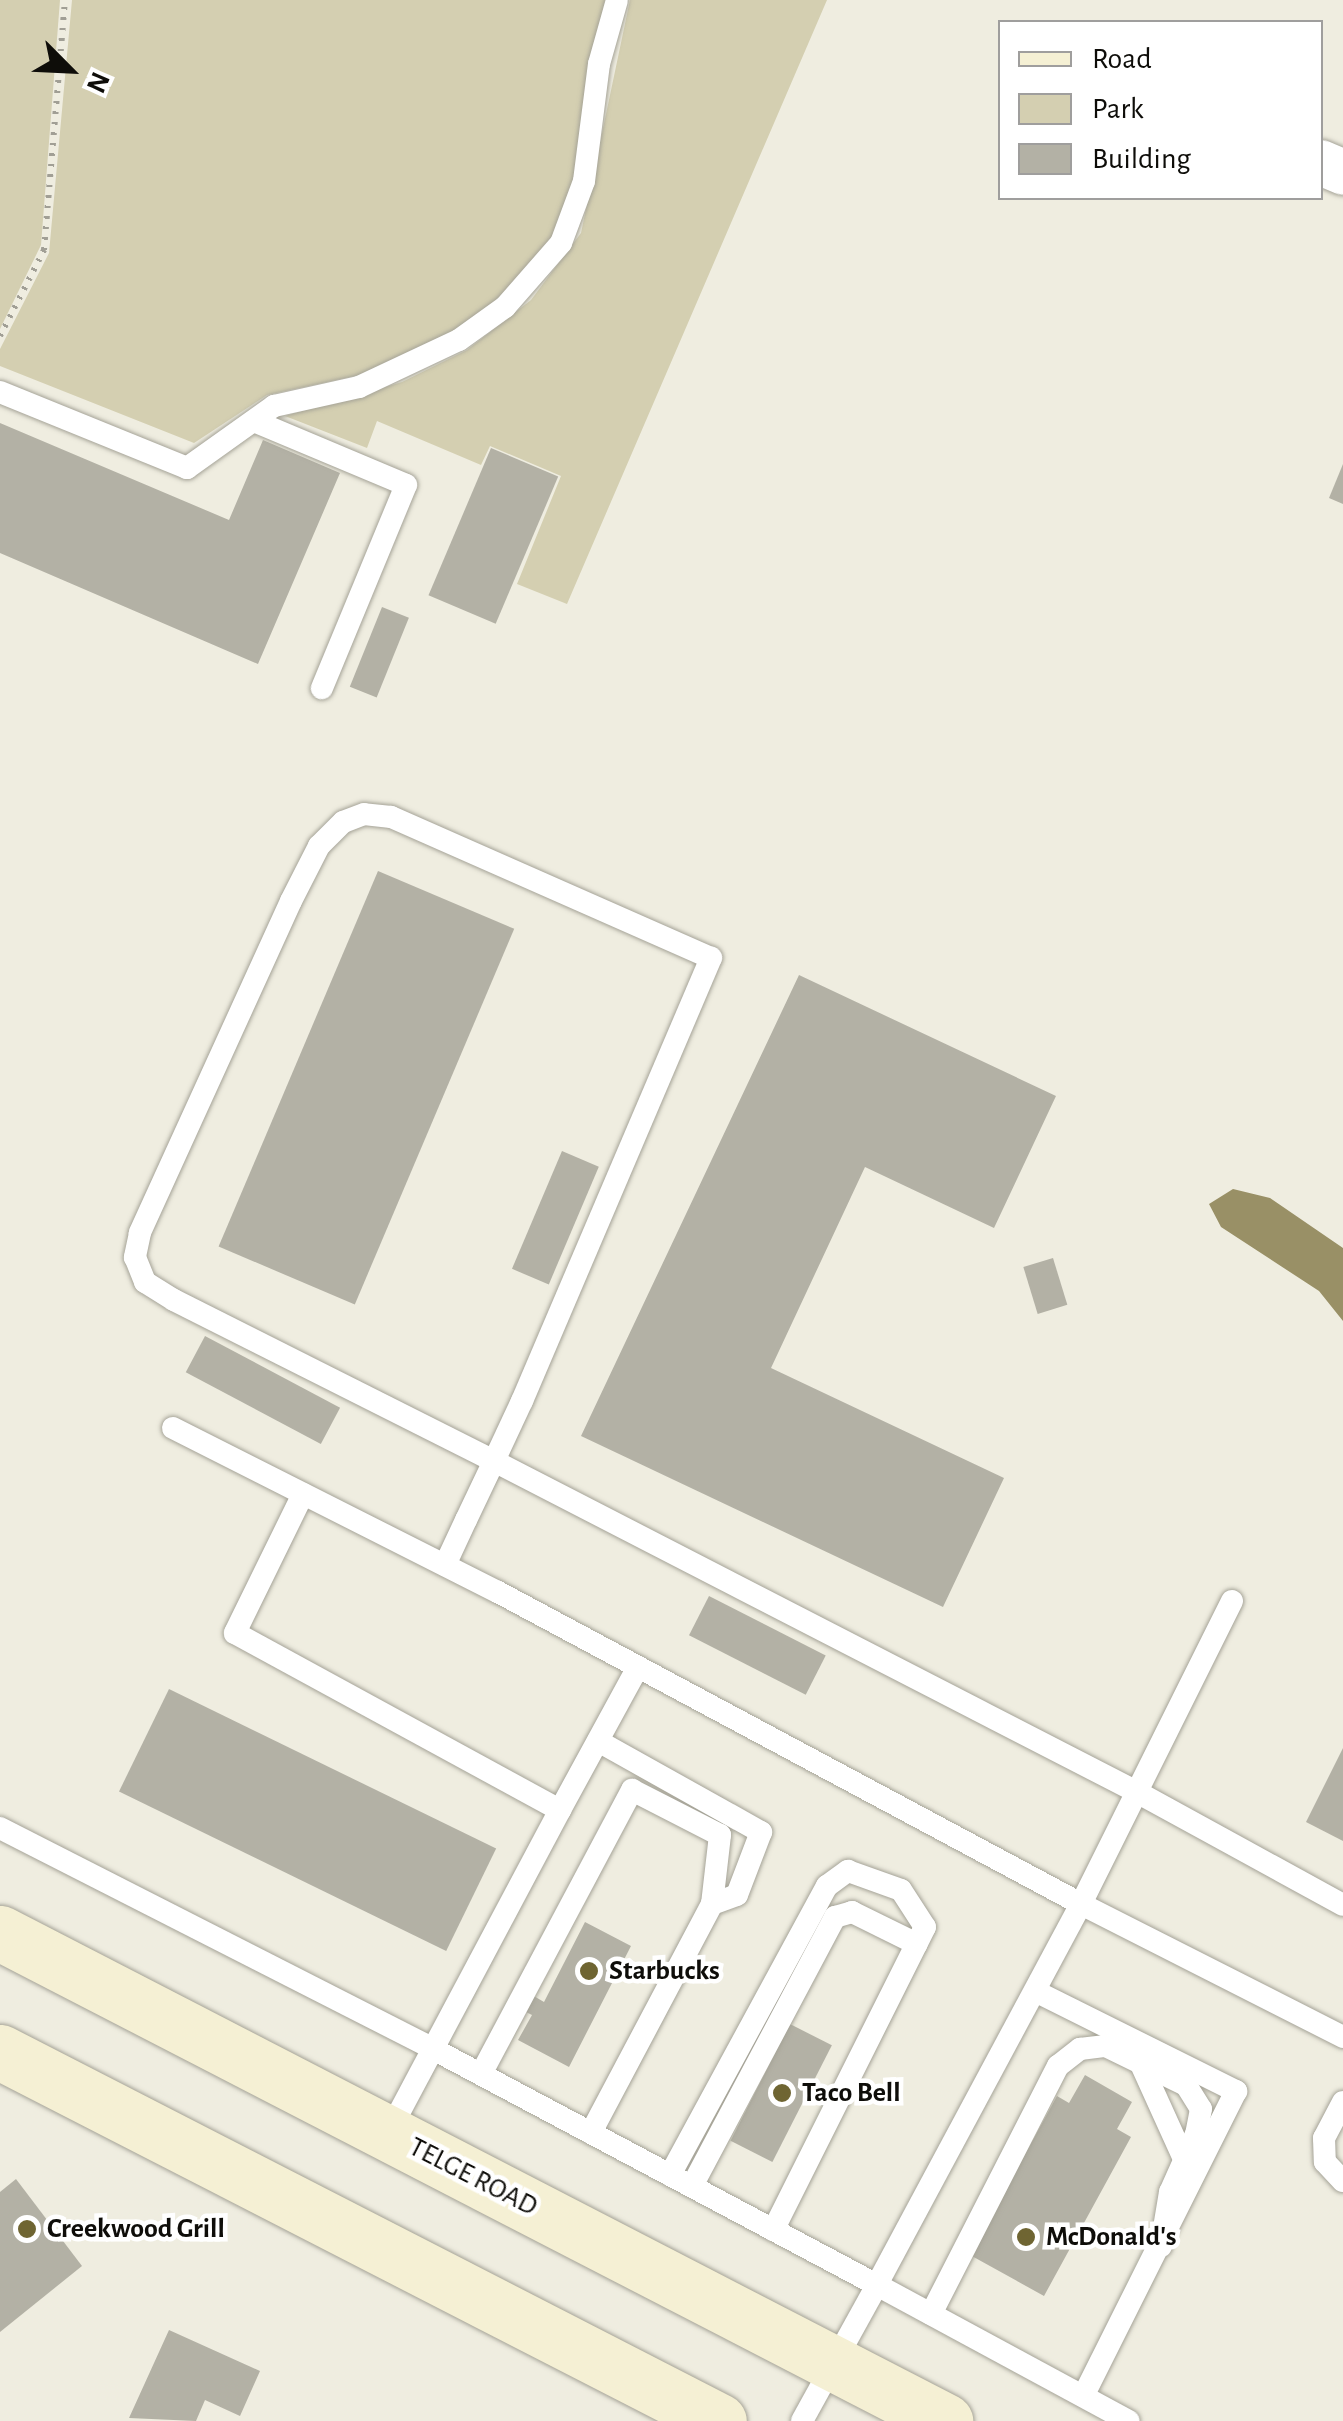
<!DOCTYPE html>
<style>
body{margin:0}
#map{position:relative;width:1343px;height:2421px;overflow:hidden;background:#efede0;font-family:"Alegreya Sans",sans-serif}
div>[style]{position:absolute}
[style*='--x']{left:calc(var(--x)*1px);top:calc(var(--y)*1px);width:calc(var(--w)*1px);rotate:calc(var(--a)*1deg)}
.green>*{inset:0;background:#d4cfb1}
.water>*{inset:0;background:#999066}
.building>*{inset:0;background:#b3b1a5;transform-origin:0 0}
.path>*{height:6px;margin-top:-3px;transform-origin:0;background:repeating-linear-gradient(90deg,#a19f95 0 2.5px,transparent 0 10.5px)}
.roads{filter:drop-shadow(0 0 2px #a5a397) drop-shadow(0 0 2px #a5a397)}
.lane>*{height:22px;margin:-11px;padding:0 11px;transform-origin:11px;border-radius:11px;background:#fff}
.street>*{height:45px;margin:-22.5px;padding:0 22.5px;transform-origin:22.5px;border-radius:22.5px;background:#fff}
.secondary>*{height:55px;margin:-27.5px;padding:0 27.5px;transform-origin:27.5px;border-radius:27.5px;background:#f5f0d4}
.dots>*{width:28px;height:28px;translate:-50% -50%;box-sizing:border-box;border:5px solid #fff;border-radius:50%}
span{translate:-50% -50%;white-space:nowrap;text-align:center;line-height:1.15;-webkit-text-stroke:9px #fff;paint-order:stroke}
.poi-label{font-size:28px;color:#0e0d09;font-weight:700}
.left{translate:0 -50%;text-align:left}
.street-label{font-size:28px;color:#0e0d09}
.legend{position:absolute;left:998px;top:20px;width:325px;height:180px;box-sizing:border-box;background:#fff;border:2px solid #9f9e9d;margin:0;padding:12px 18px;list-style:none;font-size:30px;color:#0e0d09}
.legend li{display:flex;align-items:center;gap:20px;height:50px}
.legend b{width:50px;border:2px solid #9f9e9d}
.north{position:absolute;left:20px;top:20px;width:100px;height:100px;-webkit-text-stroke:8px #fff;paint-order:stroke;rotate:114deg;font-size:28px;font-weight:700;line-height:40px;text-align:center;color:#0e0d09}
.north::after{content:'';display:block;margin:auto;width:35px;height:45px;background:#0e0d09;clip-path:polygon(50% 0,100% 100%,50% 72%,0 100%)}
</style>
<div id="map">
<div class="green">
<i style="clip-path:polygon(0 0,60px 0,41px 245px,0 329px)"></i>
<i style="clip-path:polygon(72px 0,605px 0,589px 72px,574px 178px,557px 227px,544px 252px,508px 291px,447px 337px,378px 371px,267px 395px,194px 443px,0 366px,0 349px,49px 253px)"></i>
<i style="clip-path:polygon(630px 0,827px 0,567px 604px,517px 584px,561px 476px,490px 446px,481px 465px,377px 421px,367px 448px,285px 416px,402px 382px,467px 350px,531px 300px,581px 233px)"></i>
</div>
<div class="water">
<i style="clip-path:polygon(1233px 1189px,1270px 1198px,1343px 1248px,1343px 1321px,1319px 1291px,1221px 1227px,1209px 1204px)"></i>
</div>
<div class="building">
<i style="clip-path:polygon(0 423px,229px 520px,263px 440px,340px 473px,258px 664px,0 553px)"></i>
<i style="left:491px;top:448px;width:73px;height:160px;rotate:23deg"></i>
<i style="clip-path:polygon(1343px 464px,1343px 504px,1329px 498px)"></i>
<i style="left:382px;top:607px;width:29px;height:86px;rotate:22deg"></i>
<i style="left:378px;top:871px;width:148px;height:408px;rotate:23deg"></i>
<i style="clip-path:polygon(799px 975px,1056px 1096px,994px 1228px,865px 1167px,771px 1368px,1004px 1478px,943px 1607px,581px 1436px)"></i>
<i style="left:562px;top:1151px;width:40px;height:128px;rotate:23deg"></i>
<i style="left:1053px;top:1258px;width:49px;height:31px;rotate:73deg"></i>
<i style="left:205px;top:1336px;width:153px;height:41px;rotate:28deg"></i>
<i style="left:709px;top:1596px;width:131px;height:44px;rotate:27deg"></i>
<i style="left:169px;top:1689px;width:364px;height:114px;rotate:26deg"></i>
<i style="clip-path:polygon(1343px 1748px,1343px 1841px,1306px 1822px)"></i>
<i style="clip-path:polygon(585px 1922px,631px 1946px,569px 2067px,518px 2040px,532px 2015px,524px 2011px,532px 1995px,544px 2002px)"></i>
<i style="left:790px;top:2024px;width:47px;height:131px;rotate:27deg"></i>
<i style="clip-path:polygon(1085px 2075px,1132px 2102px,1117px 2129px,1131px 2137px,1044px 2296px,970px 2255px,1057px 2096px,1069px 2103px)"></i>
<i style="clip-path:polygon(16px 2179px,82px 2266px,0 2332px,0 2192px)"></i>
<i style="clip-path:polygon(169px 2330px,260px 2371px,240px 2416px,205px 2400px,196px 2421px,129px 2418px)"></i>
</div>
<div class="path">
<i style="--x:0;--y:336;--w:97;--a:-62.9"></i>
<i style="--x:44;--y:250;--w:251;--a:-85.2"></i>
</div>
<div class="roads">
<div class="lane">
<i style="--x:0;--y:392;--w:202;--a:22.1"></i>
<i style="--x:187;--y:468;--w:107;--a:-35.5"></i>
<i style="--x:274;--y:406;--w:87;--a:-12.6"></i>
<i style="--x:359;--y:387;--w:110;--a:-25.2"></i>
<i style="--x:459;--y:340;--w:57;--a:-35.7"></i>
<i style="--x:505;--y:307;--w:85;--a:-48.8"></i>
<i style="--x:561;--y:243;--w:66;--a:-69.6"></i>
<i style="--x:584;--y:181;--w:118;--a:-82.7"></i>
<i style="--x:599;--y:64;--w:66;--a:-74.3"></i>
<i style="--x:254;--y:421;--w:165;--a:22.8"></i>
<i style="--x:406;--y:485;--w:220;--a:112.5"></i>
<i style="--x:173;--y:1428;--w:364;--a:26.8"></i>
<i style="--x:498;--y:1592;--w:661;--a:28.15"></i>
<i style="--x:1081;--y:1904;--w:432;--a:118.2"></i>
<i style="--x:877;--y:2285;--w:286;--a:28.4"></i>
<i style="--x:303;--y:1494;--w:155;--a:116.1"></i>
<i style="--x:235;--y:1633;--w:370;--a:28.6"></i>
<i style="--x:560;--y:1810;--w:367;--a:118"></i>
<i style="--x:445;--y:1565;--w:50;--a:-65"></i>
<i style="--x:466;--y:1520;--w:65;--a:-64.6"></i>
<i style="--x:494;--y:1461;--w:66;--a:-65"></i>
<i style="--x:522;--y:1401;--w:482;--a:-66.9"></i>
<i style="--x:711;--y:958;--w:350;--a:-156.2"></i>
<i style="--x:391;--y:817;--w:27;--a:-174"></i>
<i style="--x:364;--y:814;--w:22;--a:159"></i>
<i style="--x:343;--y:822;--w:34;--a:135"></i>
<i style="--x:319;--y:846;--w:62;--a:117"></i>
<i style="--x:291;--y:901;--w:365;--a:114.5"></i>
<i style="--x:140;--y:1233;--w:25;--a:102"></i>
<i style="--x:135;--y:1257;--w:27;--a:68"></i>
<i style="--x:145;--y:1282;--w:34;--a:32"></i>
<i style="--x:174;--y:1300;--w:358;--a:26.7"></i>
<i style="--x:494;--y:1461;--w:721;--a:27.24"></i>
<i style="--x:1135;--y:1791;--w:237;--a:28.7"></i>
<i style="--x:1232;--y:1601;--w:339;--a:116.5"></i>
<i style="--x:1081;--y:1904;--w:294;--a:26.9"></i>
<i style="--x:598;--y:1741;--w:187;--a:29.2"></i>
<i style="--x:761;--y:1832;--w:67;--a:110.9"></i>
<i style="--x:737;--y:1895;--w:27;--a:160"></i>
<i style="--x:560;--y:1810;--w:163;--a:-61.4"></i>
<i style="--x:0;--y:1828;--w:488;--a:27"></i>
<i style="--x:435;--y:2050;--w:501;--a:28"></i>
<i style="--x:877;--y:2285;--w:155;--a:118.9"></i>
<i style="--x:1035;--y:1991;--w:225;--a:26.5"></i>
<i style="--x:1236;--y:2091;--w:341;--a:116.6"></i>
<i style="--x:1140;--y:2062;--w:107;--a:65.6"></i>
<i style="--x:481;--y:2074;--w:322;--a:-62"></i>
<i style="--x:632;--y:1790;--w:99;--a:27.1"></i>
<i style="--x:720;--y:1835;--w:69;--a:96.6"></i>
<i style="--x:712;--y:1904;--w:259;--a:117.9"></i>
<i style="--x:1343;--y:2102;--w:41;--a:117.8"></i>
<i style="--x:1324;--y:2138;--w:24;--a:88"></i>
<i style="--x:1325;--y:2162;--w:26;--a:47"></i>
<i style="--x:670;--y:2175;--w:329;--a:-61.5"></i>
<i style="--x:827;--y:1886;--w:26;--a:-36"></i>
<i style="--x:848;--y:1871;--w:56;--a:19.7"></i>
<i style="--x:901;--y:1890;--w:44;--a:57"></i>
<i style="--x:925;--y:1927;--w:339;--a:116.6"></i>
<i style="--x:692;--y:2186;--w:305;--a:-62"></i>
<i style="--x:835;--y:1917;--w:18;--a:-16"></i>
<i style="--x:852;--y:1912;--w:72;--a:26.2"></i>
<i style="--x:931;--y:2314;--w:279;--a:-62.9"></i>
<i style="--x:1058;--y:2066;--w:28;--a:-38"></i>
<i style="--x:1080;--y:2049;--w:26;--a:-7"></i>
<i style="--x:1106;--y:2046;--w:89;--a:26"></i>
<i style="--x:1186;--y:2085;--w:28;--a:58"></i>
<i style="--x:1201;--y:2109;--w:25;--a:101"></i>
<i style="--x:1196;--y:2134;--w:64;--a:114.1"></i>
<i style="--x:1170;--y:2192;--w:55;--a:99.5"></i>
</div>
<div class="street">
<i style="--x:1320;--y:162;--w:25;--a:23"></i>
</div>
<div class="secondary">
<i style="--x:0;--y:1933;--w:1064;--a:27.31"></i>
<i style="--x:0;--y:2052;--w:808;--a:27.17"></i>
</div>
</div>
<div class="dots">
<i style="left:589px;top:1971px;background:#6f6532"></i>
<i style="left:782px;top:2093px;background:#6f6532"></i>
<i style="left:27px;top:2229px;background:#6f6532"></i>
<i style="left:1026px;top:2237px;background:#6f6532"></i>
</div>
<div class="poi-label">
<span class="left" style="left:609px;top:1971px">Starbucks</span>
<span class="left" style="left:802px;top:2093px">Taco Bell</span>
<span class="left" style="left:47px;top:2229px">Creekwood Grill</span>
<span class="left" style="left:1046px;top:2237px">McDonald's</span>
</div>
<div class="street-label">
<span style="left:473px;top:2177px;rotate:27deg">TELGE ROAD</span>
</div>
<ul class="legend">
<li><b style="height:12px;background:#f5f0d4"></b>Road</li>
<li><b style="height:28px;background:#d4cfb1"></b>Park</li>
<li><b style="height:28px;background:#b3b1a5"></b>Building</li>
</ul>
<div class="north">N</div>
</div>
